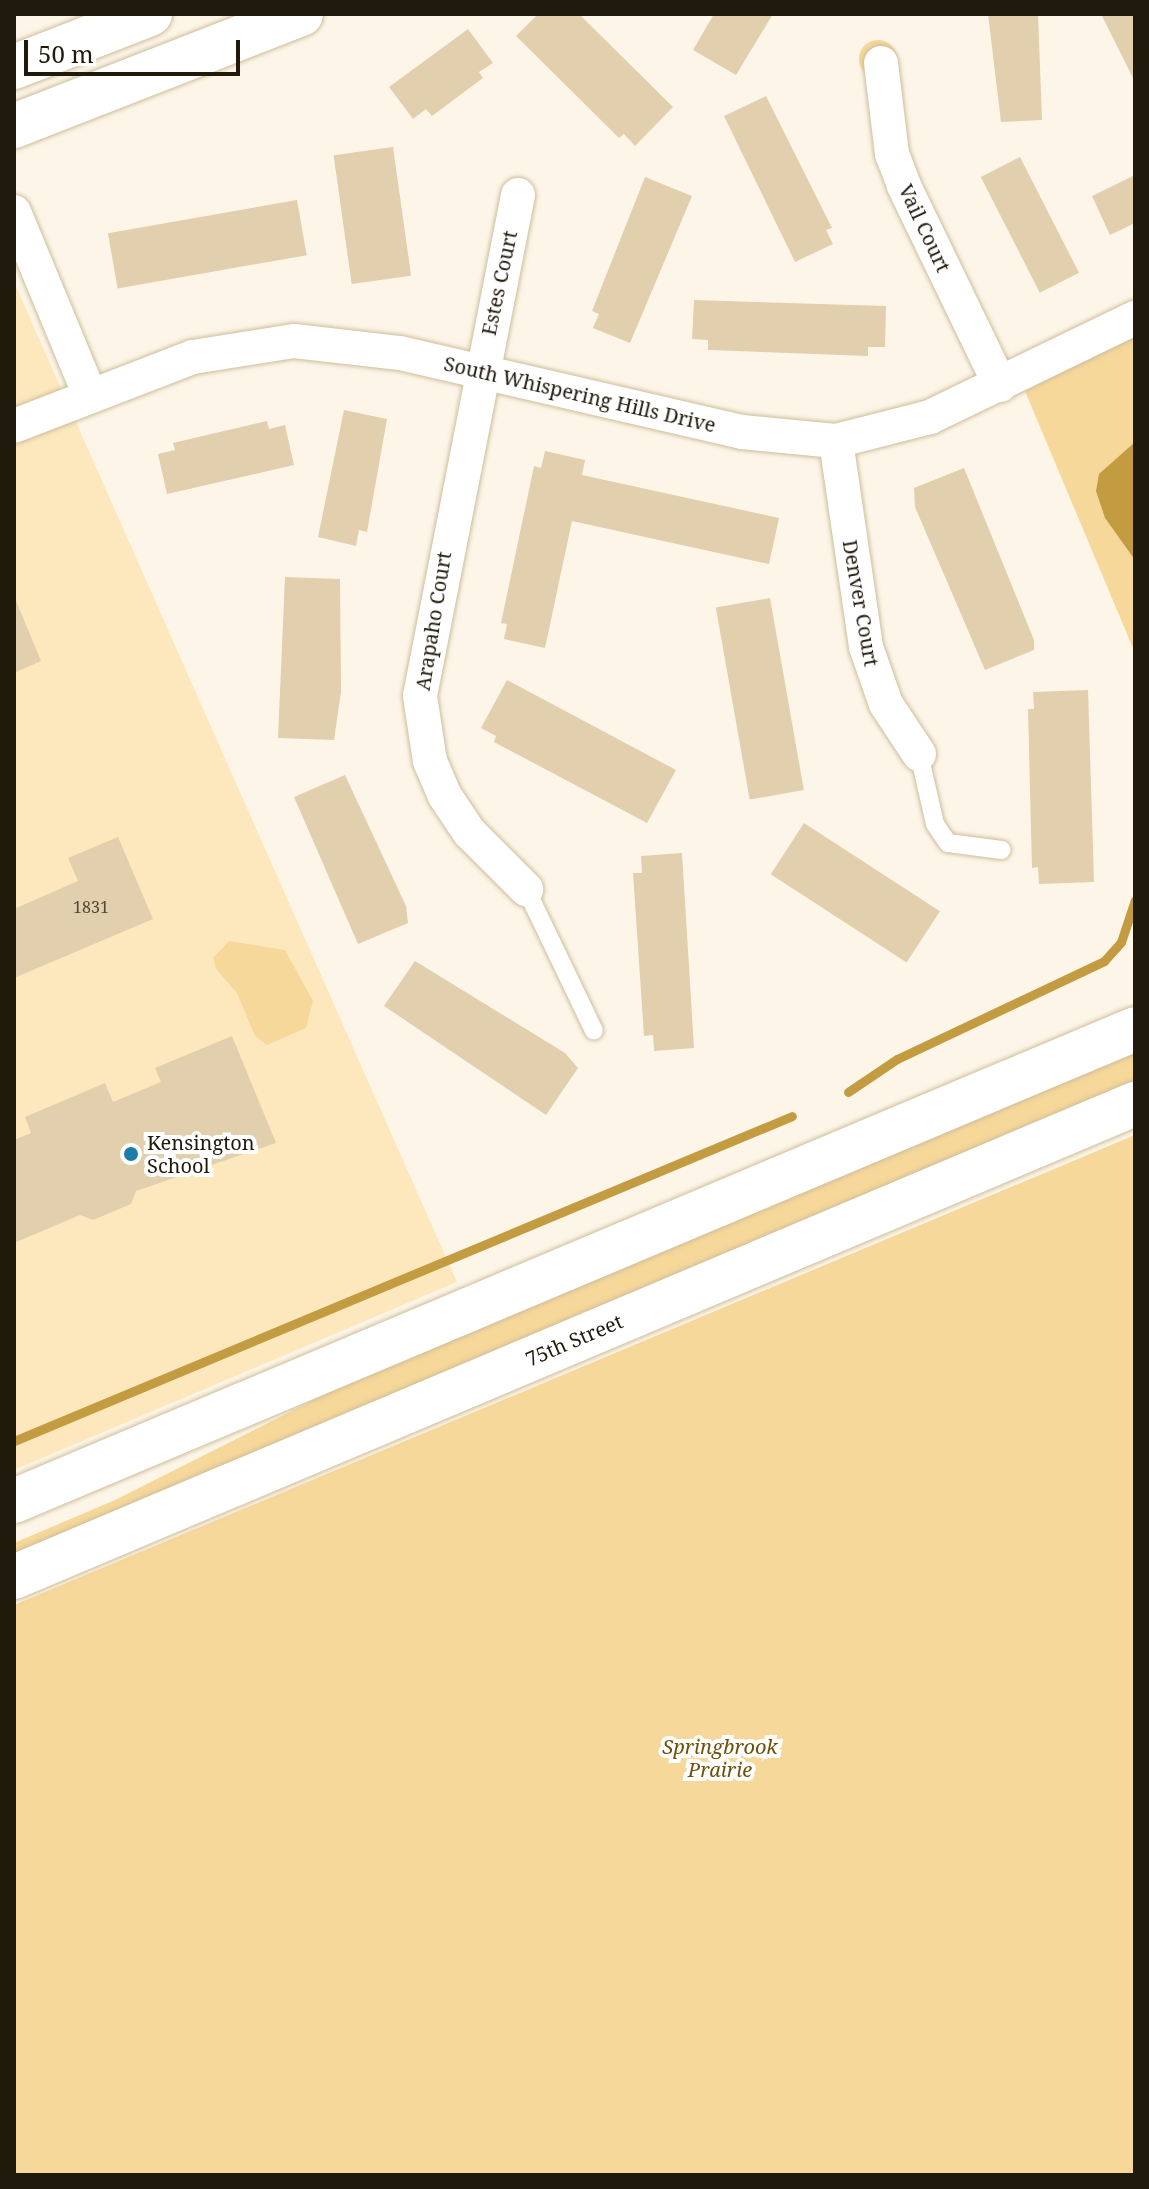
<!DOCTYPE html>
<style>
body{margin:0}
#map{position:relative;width:1149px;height:2189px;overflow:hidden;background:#fdf6e8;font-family:"Noto Serif",serif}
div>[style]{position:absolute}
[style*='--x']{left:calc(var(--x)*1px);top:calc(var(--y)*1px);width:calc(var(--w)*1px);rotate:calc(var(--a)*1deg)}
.built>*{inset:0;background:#fde8bd}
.green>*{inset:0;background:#f6d89a}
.round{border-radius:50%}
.water>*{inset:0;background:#c39b40}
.stream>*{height:9px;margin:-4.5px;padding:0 4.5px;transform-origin:4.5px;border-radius:4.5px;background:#c39b40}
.building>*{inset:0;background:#e1cfad;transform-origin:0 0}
.roads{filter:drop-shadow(0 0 2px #cebd9b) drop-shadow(0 0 2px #cebd9b)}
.lane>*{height:18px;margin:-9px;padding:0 9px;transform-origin:9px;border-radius:9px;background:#fff}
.street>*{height:34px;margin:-17px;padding:0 17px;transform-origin:17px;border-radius:17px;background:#fff}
.secondary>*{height:44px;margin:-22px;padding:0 22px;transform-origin:22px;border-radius:22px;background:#fff}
.dots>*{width:22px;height:22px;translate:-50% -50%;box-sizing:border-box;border:4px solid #fff;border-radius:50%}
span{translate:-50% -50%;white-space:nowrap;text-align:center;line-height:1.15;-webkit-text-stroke:8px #fff;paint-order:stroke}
.number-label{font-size:16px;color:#504735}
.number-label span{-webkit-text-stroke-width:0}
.street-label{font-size:20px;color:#201a0d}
.poi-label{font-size:20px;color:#201a0d}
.left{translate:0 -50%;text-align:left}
.park-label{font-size:20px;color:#6d510b;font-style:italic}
.frame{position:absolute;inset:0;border:16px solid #201a0d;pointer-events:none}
.scale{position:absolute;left:24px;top:40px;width:216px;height:36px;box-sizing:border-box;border:4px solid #201a0d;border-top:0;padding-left:10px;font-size:24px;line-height:28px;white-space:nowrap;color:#201a0d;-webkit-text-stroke:6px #fff;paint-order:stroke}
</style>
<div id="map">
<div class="built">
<i style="clip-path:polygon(14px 282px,457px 1282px,14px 1470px)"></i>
</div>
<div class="green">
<i class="round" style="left:859px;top:40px;width:38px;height:38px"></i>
<i style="clip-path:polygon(1135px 336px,1135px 653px,1025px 391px)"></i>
<i style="clip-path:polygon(229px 941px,285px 950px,313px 1001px,306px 1028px,267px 1045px,255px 1036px,237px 993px,216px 969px,213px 958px)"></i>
<i style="clip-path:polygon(1135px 1047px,1135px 1086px,14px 1559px,14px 1543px,115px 1500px,377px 1368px)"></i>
<i style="clip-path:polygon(1135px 1135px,1135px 2175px,14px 2175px,14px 1605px)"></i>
</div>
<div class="water">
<i style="clip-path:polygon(1135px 442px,1135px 560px,1105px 518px,1096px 491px,1099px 474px)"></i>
</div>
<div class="stream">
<i style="--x:848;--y:1092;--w:59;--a:-34"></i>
<i style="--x:897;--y:1059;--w:229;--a:-25.3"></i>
<i style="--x:1104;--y:961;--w:25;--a:-48"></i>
<i style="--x:1121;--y:942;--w:44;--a:-71.6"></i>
<i style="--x:14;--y:1441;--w:843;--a:-22.67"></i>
</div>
<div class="building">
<i style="clip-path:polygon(538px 14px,579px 14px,673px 107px,635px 146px,624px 134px,619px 138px,516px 36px)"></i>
<i style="clip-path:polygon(714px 14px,773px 14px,736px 75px,693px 50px)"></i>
<i style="clip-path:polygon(988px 14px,1038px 14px,1042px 120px,1001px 122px)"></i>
<i style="clip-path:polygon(1101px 14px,1135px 14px,1135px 82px)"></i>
<i style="clip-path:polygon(468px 29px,493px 63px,479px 72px,483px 78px,432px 116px,426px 109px,413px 119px,389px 87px)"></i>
<i style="clip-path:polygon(766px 96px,832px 228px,826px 230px,833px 244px,795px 262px,724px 116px)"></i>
<i style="left:393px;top:147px;width:130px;height:60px;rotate:82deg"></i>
<i style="left:1020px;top:157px;width:130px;height:44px;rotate:63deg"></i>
<i style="clip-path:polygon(1135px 175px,1135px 223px,1110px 235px,1092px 196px)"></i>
<i style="clip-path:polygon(645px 177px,692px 196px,630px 343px,593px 328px,599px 314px,592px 311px)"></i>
<i style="left:297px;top:200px;width:56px;height:192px;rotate:80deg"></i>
<i style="clip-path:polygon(694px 300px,886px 306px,885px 347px,868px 347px,868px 356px,708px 350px,708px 340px,692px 339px)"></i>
<i style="clip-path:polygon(344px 410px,387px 419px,367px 532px,359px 530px,356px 546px,318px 537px)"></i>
<i style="clip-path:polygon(267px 421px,269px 429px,285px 425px,294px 465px,167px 494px,158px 454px,175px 450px,173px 443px)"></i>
<i style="clip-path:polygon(545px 451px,585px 460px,582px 475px,779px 518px,769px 564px,572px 521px,545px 648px,504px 639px,507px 624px,501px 623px,534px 466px,541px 468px)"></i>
<i style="clip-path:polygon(964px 468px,1034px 640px,1034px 650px,985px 670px,915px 507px,914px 488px)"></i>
<i style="clip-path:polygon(285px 577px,340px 579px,341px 692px,334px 740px,278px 738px)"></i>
<i style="clip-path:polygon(14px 596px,41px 661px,14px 673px)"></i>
<i style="left:770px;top:598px;width:195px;height:55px;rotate:80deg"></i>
<i style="clip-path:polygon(507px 680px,676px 770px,647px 823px,494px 742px,496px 736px,481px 728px)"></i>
<i style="clip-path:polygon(1088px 690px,1094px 882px,1039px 884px,1038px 867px,1032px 868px,1028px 709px,1034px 709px,1033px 692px)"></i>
<i style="clip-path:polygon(345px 775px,406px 906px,408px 923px,358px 944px,294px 797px)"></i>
<i style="left:804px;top:823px;width:162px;height:61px;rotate:33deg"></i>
<i style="clip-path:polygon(118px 837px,153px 919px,14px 978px,14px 909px,78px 881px,68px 858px)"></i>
<i style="clip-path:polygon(682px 853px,694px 1048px,654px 1051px,653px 1035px,644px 1036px,633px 873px,642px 873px,641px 856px)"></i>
<i style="clip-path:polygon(415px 961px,565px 1053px,578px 1068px,546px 1115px,384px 1006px)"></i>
<i style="clip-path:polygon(232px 1036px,276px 1143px,136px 1191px,131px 1204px,93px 1220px,80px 1215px,14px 1243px,14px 1140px,31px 1133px,25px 1117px,105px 1083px,113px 1102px,161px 1082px,155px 1068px)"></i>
</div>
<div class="roads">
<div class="lane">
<i style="--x:919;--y:754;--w:72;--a:77.1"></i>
<i style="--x:935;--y:824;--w:23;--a:56"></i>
<i style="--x:948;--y:843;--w:54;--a:7.4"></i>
<i style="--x:526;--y:889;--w:157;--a:64.4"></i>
</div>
<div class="street">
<i style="--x:881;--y:63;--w:92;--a:83.1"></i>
<i style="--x:892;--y:154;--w:34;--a:69"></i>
<i style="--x:904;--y:186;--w:221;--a:64.2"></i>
<i style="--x:518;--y:195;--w:510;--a:101.07"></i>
<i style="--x:420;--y:696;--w:66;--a:81.3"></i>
<i style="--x:430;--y:761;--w:38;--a:67"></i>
<i style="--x:445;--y:796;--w:43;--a:56.3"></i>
<i style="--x:469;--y:832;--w:81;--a:45"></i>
<i style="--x:14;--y:212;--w:196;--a:67.5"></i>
<i style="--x:14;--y:426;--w:192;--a:-21.1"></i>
<i style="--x:193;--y:357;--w:102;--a:-9"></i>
<i style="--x:294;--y:341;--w:107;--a:6.5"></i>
<i style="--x:400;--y:353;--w:351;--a:13"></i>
<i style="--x:742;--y:432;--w:94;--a:5.5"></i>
<i style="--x:836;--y:441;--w:97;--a:-14.3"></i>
<i style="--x:930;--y:417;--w:228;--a:-25.8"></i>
<i style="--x:836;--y:441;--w:208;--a:81.7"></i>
<i style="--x:866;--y:647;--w:60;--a:70.7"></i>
<i style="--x:886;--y:704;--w:60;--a:56.6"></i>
</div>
<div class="secondary">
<i style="--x:14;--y:67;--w:146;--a:-21.3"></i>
<i style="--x:14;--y:126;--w:308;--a:-21.3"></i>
<i style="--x:14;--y:1501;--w:1216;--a:-22.83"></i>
<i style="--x:14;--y:1577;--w:1217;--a:-22.88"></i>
</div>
</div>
<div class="dots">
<i style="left:131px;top:1154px;background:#1d7da9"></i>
</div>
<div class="number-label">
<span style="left:91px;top:907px">1831</span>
</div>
<div class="street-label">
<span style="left:925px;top:228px;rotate:65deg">Vail Court</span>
<span style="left:499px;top:283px;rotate:-78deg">Estes Court</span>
<span style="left:580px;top:394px;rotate:13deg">South Whispering Hills Drive</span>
<span style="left:861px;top:603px;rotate:80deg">Denver Court</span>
<span style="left:433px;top:621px;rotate:-81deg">Arapaho Court</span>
<span style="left:574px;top:1340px;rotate:-23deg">75th Street</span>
</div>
<div class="poi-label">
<span class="left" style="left:147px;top:1154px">Kensington<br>School</span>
</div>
<div class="park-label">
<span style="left:720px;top:1758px">Springbrook<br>Prairie</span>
</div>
<div class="frame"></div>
<div class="scale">50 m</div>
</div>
